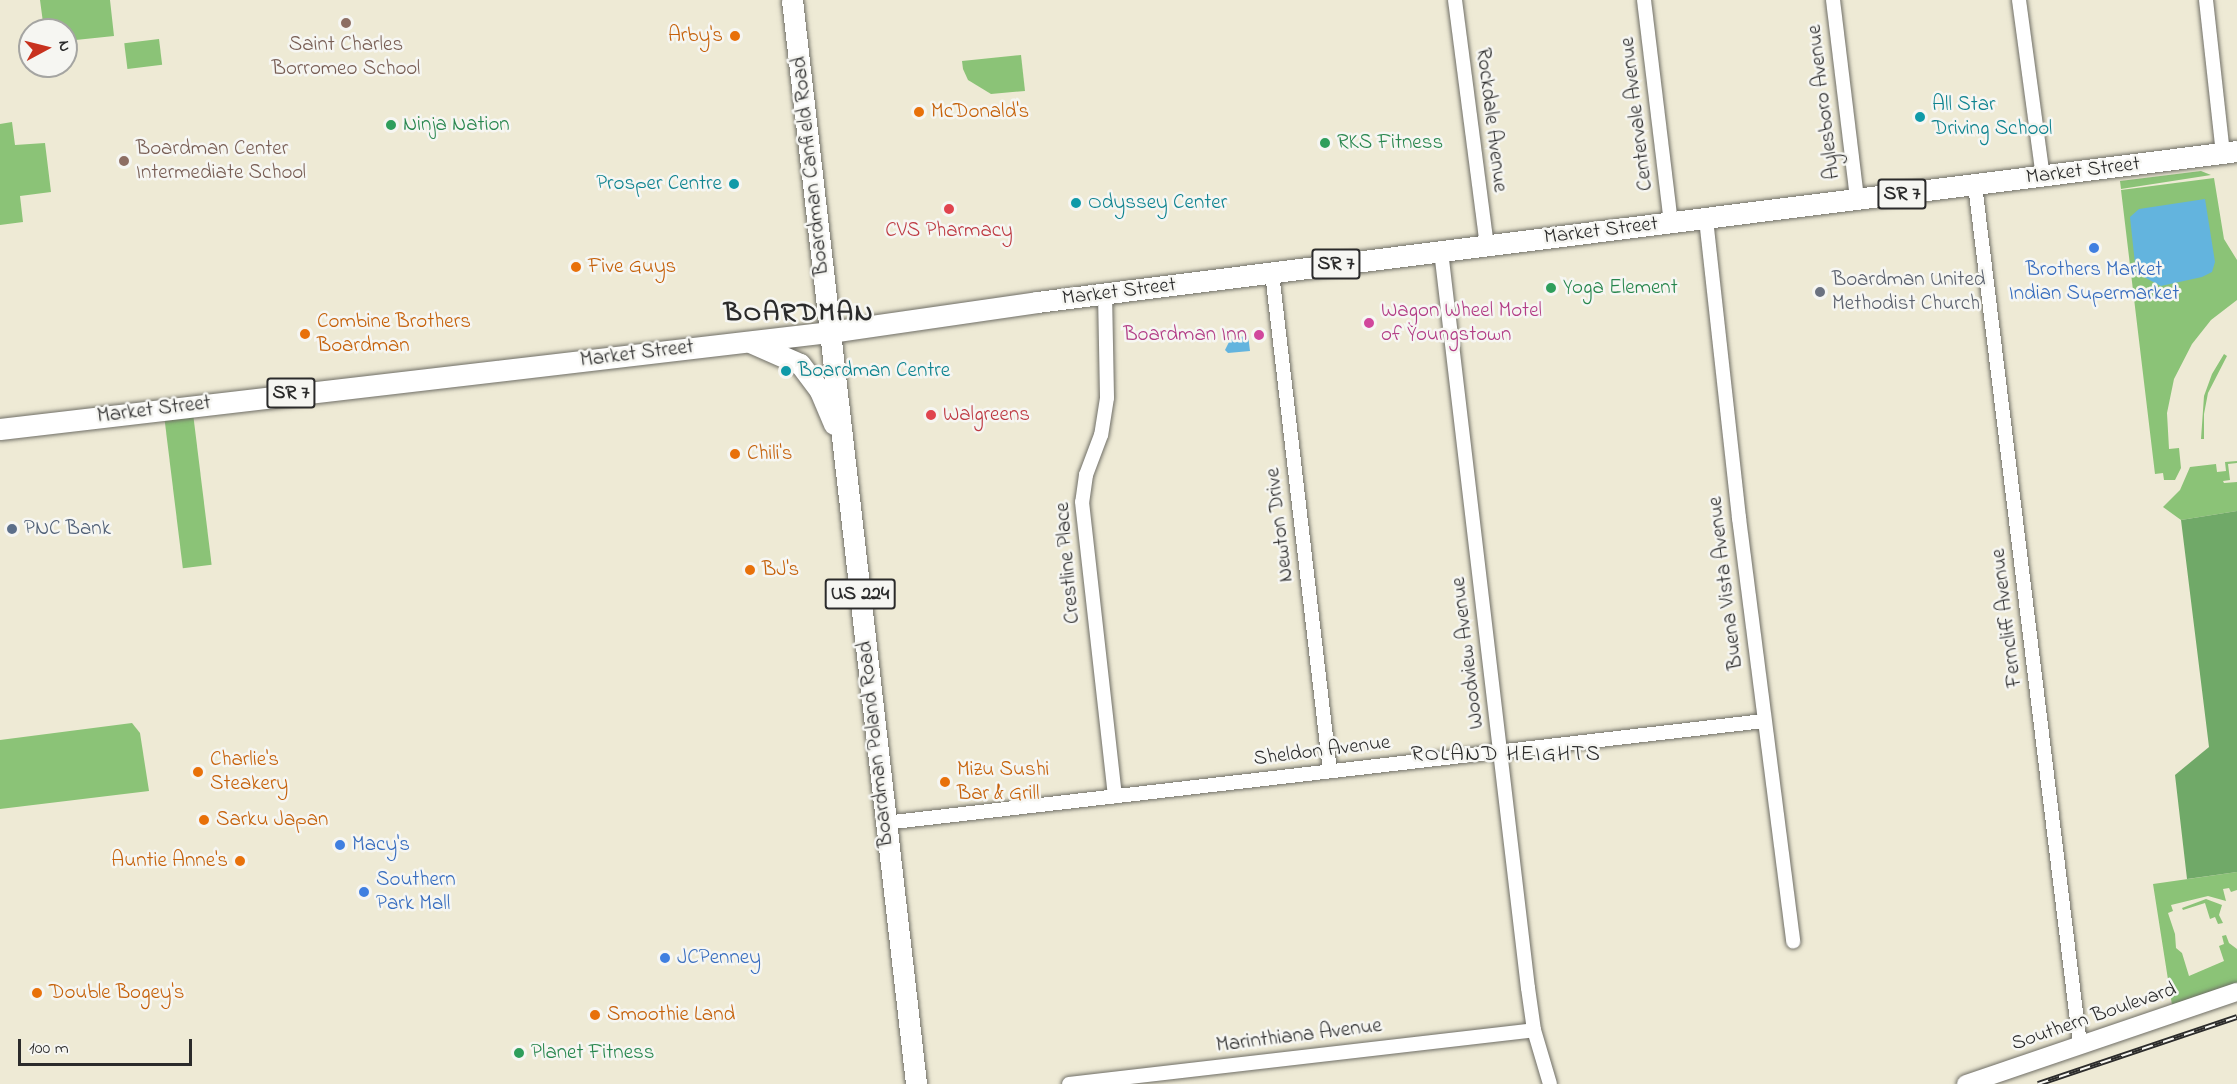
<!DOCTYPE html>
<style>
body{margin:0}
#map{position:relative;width:2237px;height:1084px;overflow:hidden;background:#eeead5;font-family:"Indie Flower",sans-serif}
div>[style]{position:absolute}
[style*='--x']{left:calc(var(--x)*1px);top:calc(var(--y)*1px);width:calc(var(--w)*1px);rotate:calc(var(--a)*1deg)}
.green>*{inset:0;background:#8bc377;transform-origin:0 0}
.forest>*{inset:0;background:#70a968}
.water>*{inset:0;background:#63b4de}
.roads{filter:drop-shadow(0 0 2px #6f6e66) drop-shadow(0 0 2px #6f6e66)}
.street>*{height:14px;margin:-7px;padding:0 7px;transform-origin:7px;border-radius:7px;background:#fff}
.secondary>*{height:18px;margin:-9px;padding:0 9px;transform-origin:9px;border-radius:9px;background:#fff}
.primary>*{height:21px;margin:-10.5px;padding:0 10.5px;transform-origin:10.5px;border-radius:10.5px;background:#fff}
.rail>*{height:6px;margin-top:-3px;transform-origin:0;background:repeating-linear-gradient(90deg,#f6f6f2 0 11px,#2b2b2b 0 22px);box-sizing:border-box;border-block:2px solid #2b2b2b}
.dots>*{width:16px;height:16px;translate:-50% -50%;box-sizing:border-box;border:3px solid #f6f6f2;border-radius:50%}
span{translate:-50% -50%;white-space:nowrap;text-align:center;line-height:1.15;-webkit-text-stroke:5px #f6f6f2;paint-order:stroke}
.shield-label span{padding:2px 4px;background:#f6f6f2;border:2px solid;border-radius:4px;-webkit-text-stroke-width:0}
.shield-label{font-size:20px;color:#2b2b2b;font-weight:700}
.food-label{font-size:21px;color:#c56008}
.right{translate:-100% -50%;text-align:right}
.left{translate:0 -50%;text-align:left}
.education-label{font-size:21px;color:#785e54}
.street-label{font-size:21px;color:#2b2b2b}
.culture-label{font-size:21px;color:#0d838f}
.leisure-label{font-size:21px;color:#27864d}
.health-label{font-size:21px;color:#be3a42}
.shop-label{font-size:21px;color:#366cbe}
.worship-label{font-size:21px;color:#5b616d}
.hotel-label{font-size:21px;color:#b23c85}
.service-label{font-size:21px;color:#4e5e75}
.neighbourhood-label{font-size:22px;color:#2b2b2b;letter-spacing:1.5px}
.district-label{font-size:27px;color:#2b2b2b;font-weight:700;letter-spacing:1.5px}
.north{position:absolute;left:18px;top:18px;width:60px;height:60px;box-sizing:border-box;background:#f6f6f2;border:2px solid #a5a5a2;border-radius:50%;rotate:83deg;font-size:16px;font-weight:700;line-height:24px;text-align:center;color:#2b2b2b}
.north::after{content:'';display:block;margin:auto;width:21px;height:27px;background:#c8321e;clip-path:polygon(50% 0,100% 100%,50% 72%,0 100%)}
.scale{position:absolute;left:18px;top:1039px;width:174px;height:27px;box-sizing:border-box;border:3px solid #2b2b2b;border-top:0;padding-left:8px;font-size:18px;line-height:21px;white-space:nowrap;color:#2b2b2b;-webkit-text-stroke:4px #f6f6f2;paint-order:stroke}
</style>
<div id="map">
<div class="green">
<i style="clip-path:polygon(40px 0,110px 0,114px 36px,66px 41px,66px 30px,44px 30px)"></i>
<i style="left:159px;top:39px;width:26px;height:35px;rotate:83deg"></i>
<i style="clip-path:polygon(1021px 55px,1025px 91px,991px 94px,968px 80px,963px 69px,962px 61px)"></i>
<i style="clip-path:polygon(12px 122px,15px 145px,45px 143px,51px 192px,20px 196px,23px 222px,0 225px,0 124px)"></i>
<i style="clip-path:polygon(2201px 171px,2211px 175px,2121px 189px,2120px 181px)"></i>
<i style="clip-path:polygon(2214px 178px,2224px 239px,2237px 260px,2237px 300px,2211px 320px,2192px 344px,2174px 379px,2167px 413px,2169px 449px,2179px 448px,2181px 468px,2175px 480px,2164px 480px,2163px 473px,2155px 474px,2121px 190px)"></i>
<i style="clip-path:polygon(2224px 354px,2227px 356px,2208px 393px,2204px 414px,2204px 439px,2201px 439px,2204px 396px,2212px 374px)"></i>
<i style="left:192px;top:405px;width:161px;height:29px;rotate:83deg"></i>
<i style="clip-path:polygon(2237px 461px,2237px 463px,2228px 464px,2230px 480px,2223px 481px,2224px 483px,2237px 482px,2237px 511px,2181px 520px,2163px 507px,2180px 490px,2190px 467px,2216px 464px,2217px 472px,2226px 471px,2225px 462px)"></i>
<i style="clip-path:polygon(132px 723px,140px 733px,149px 791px,0 809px,0 740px)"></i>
<i style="clip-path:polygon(2237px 872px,2237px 890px,2231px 892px,2229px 888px,2223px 889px,2226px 901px,2208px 896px,2171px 905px,2173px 911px,2168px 913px,2175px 934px,2176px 948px,2182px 953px,2189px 976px,2224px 961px,2219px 946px,2224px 944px,2222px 936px,2226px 935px,2229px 943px,2237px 949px,2237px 983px,2172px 1005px,2153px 884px)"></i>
<i style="clip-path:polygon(2206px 899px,2222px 905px,2219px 915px,2223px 923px,2218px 924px,2215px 917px,2210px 919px,2205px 903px,2183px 910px,2182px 908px)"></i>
</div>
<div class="forest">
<i style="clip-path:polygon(2237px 511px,2237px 872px,2187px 879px,2175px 775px,2209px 747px,2181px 520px)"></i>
</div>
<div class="water">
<i style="clip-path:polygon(2205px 199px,2215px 262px,2212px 272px,2202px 277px,2161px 286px,2136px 273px,2130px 217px,2139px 209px)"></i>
<i style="clip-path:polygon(1248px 335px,1250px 351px,1228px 353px,1225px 350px,1230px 340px)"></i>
</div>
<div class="roads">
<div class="street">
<i style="--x:1455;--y:0;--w:248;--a:82.6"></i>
<i style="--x:1644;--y:0;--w:225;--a:83.1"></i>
<i style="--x:1833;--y:0;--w:200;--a:83.1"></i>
<i style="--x:2019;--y:0;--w:179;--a:82.3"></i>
<i style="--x:2206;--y:0;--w:154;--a:83.7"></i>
<i style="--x:1975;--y:185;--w:866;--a:83.04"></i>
<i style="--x:1706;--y:219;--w:301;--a:83.7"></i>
<i style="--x:1739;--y:518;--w:427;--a:82.7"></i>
<i style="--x:1441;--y:251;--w:742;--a:83.27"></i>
<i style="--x:1528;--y:988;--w:42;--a:81.9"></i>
<i style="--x:1534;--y:1030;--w:56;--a:73.5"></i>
<i style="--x:1272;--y:273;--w:501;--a:83.36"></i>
<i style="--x:1105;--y:293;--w:105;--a:88.9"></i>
<i style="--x:1107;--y:398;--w:37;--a:99"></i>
<i style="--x:1101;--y:435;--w:43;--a:110.6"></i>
<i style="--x:1086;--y:475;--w:27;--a:98"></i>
<i style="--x:1082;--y:502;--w:296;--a:83.6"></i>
<i style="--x:885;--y:823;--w:885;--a:-6.62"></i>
<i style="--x:1069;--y:1084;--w:468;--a:-6.6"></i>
</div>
<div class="secondary">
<i style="--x:1966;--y:1084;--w:286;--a:-18.8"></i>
</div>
<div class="primary">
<i style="--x:792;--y:0;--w:1091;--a:83.47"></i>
<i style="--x:752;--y:343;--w:52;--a:23.6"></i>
<i style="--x:800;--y:364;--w:34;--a:53"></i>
<i style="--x:820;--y:391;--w:36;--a:67"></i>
<i style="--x:0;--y:429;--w:836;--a:-6.67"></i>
<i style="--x:830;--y:332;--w:209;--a:-8.2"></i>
<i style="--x:1037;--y:302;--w:1209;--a:-7.17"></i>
</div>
</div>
<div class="rail">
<i style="--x:2038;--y:1084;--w:210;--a:-18.6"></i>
</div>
<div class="dots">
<i style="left:346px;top:23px;background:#8d6e63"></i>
<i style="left:735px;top:36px;background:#e8710a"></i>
<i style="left:919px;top:112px;background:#e8710a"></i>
<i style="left:1920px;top:117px;background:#0f9aa8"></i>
<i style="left:391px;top:125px;background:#2e9e5b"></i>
<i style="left:1325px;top:143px;background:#2e9e5b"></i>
<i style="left:124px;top:161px;background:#8d6e63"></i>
<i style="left:734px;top:184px;background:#0f9aa8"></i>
<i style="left:1076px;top:203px;background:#0f9aa8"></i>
<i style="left:949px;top:209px;background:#e0444e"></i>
<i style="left:2094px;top:248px;background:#3f7fe0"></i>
<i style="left:576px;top:267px;background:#e8710a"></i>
<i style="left:1551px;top:288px;background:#2e9e5b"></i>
<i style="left:1820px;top:292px;background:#6b7280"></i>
<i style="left:1369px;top:323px;background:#d1479c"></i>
<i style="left:305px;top:334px;background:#e8710a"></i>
<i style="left:1259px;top:335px;background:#d1479c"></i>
<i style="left:786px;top:371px;background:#0f9aa8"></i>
<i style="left:931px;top:415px;background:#e0444e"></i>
<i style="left:735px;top:454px;background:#e8710a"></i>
<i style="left:12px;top:529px;background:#5c6f8a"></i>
<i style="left:750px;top:570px;background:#e8710a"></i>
<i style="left:198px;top:772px;background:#e8710a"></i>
<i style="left:945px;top:782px;background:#e8710a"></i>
<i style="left:204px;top:820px;background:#e8710a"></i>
<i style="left:340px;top:845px;background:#3f7fe0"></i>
<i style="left:240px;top:861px;background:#e8710a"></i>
<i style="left:364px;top:892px;background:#3f7fe0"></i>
<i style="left:665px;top:958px;background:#3f7fe0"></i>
<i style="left:37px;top:993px;background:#e8710a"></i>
<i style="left:595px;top:1015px;background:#e8710a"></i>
<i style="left:519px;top:1053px;background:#2e9e5b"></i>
</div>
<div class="shield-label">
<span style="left:1902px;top:194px">SR 7</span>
<span style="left:1336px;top:264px">SR 7</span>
<span style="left:291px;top:393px">SR 7</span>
<span style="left:860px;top:594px">US 224</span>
</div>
<div class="food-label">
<span class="right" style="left:723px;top:36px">Arby's</span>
<span class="left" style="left:931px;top:112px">McDonald's</span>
<span class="left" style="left:588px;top:267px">Five Guys</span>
<span class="left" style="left:317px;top:334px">Combine Brothers<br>Boardman</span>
<span class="left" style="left:747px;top:454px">Chili's</span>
<span class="left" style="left:762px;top:570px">BJ's</span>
<span class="left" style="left:210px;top:772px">Charlie's<br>Steakery</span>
<span class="left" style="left:957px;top:782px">Mizu Sushi<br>Bar &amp; Grill</span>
<span class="left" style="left:216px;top:820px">Sarku Japan</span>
<span class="right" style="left:228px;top:861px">Auntie Anne's</span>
<span class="left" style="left:49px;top:993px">Double Bogey's</span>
<span class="left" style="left:607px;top:1015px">Smoothie Land</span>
</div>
<div class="education-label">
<span style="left:346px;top:57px">Saint Charles<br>Borromeo School</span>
<span class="left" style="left:136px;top:161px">Boardman Center<br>Intermediate School</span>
</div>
<div class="street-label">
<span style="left:1824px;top:102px;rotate:-97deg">Aylesboro Avenue</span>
<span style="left:1637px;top:114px;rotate:-97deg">Centervale Avenue</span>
<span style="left:1491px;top:120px;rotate:83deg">Rockdale Avenue</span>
<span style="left:811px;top:166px;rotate:-96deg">Boardman Canfield Road</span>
<span style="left:2083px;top:171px;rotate:-7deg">Market Street</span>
<span style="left:1601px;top:231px;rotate:-7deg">Market Street</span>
<span style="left:1119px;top:292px;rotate:-7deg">Market Street</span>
<span style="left:637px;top:354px;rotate:-7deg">Market Street</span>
<span style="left:154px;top:410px;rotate:-7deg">Market Street</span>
<span style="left:1280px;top:525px;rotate:-97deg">Newton Drive</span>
<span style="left:1068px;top:563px;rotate:-95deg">Crestline Place</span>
<span style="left:1726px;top:583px;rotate:-97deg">Buena Vista Avenue</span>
<span style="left:2007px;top:618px;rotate:-97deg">Ferncliff Avenue</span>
<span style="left:1468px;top:653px;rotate:-97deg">Woodview Avenue</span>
<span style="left:876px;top:744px;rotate:-96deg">Boardman Poland Road</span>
<span style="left:1322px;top:751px;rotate:-7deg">Sheldon Avenue</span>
<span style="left:2094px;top:1017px;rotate:-19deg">Southern Boulevard</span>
<span style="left:1299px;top:1036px;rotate:-7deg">Marinthiana Avenue</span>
</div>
<div class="culture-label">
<span class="left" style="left:1932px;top:117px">All Star<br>Driving School</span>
<span class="right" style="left:722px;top:184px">Prosper Centre</span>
<span class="left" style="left:1088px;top:203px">Odyssey Center</span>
<span class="left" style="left:798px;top:371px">Boardman Centre</span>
</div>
<div class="leisure-label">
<span class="left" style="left:403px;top:125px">Ninja Nation</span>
<span class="left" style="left:1337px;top:143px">RKS Fitness</span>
<span class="left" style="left:1563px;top:288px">Yoga Element</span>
<span class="left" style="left:531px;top:1053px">Planet Fitness</span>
</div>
<div class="health-label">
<span style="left:949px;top:231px">CVS Pharmacy</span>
<span class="left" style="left:943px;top:415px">Walgreens</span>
</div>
<div class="shop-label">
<span style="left:2094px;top:282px">Brothers Market<br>Indian Supermarket</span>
<span class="left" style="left:352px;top:845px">Macy's</span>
<span class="left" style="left:376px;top:892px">Southern<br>Park Mall</span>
<span class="left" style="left:677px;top:958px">JCPenney</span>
</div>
<div class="worship-label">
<span class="left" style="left:1832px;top:292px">Boardman United<br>Methodist Church</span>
</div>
<div class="hotel-label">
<span class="left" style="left:1381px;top:323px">Wagon Wheel Motel<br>of Youngstown</span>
<span class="right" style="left:1247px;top:335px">Boardman Inn</span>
</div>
<div class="service-label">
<span class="left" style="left:24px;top:529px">PNC Bank</span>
</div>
<div class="neighbourhood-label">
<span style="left:1506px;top:756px">ROLAND HEIGHTS</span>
</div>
<div class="district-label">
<span style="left:799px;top:314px">BOARDMAN</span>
</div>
<div class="north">N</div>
<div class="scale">100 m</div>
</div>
